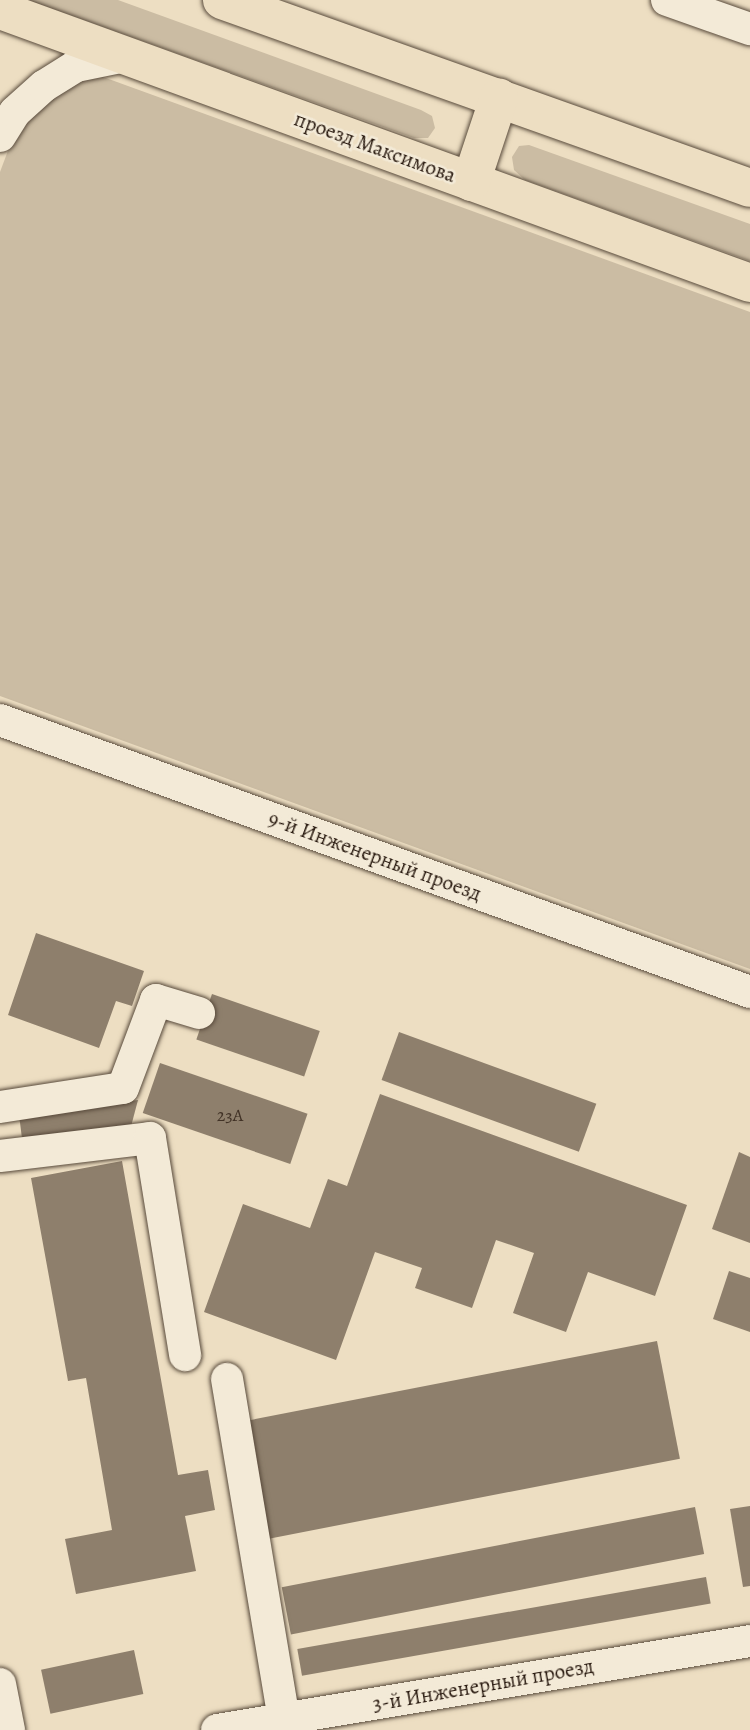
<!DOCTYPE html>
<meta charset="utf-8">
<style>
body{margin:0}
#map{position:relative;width:750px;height:1730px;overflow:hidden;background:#eddec2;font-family:Alegreya,serif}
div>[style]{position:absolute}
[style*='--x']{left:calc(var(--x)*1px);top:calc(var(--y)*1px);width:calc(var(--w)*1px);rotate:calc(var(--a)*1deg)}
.green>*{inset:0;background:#cbbca3}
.building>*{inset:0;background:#8e7f6c;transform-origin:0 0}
.roads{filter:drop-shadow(0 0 2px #584a3b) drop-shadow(0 0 2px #584a3b)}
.minor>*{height:32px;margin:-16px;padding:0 16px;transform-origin:16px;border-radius:16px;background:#f3ead7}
.major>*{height:38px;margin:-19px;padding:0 19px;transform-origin:19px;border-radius:19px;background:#eddec2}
span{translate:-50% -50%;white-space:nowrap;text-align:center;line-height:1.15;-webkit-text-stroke:5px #f3ead7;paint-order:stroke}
.number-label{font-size:18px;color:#413226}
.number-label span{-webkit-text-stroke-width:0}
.street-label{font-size:21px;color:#27180e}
</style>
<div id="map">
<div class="green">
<i style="clip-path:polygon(28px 0,118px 0,421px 110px,432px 116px,435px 128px,428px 138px,414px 138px)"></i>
<i style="clip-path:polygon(95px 74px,750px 312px,750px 969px,0 696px,0 172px,12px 140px,36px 104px)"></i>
<i style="clip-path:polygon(529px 145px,750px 224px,750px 261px,525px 180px,514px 170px,512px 157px,519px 146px)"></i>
</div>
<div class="building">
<i style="clip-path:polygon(36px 933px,144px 971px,132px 1006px,116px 1001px,99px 1048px,8px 1015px)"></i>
<i style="left:212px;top:994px;width:114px;height:48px;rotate:19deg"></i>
<i style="left:399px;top:1032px;width:210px;height:51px;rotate:20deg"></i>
<i style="left:160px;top:1063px;width:156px;height:53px;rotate:19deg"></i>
<i style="clip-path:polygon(380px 1094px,687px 1205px,655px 1296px,588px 1272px,566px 1332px,513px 1313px,534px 1253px,496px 1240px,472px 1308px,415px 1288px,422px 1268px,375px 1252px,336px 1360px,204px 1312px,243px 1204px,310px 1228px,328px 1179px,347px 1186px)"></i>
<i style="clip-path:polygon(138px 1100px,129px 1134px,23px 1146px,19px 1115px)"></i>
<i style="clip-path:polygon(739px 1152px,750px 1157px,750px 1243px,712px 1229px)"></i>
<i style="clip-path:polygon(122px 1161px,178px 1475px,208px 1470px,215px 1510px,185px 1516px,196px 1571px,76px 1594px,65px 1539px,112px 1530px,86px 1378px,68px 1381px,31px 1178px)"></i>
<i style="clip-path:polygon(729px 1271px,750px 1278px,750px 1332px,713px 1319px)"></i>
<i style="left:657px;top:1341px;width:120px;height:420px;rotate:79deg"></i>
<i style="clip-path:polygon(750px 1506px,750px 1586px,743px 1587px,730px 1509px)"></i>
<i style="left:695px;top:1507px;width:48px;height:421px;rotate:79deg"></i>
<i style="left:706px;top:1577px;width:27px;height:415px;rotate:80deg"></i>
<i style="left:134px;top:1650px;width:45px;height:95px;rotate:78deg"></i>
</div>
<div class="roads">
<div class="minor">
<i style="--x:667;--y:0;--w:88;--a:19.3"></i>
<i style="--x:0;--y:136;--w:28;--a:-58"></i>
<i style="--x:15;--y:112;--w:39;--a:-42"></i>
<i style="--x:44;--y:86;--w:38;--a:-32"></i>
<i style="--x:76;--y:66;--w:50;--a:-11.5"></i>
<i style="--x:0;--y:720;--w:798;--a:19.93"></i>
<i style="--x:0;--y:1107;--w:124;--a:-8.8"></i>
<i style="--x:123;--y:1088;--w:94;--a:-69.4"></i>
<i style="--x:156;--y:1000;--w:45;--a:16.8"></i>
<i style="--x:0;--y:1156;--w:151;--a:-6.8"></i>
<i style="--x:150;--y:1138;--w:220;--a:80.8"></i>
<i style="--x:227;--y:1379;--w:345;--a:80.5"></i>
<i style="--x:0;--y:1684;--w:47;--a:78.9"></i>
<i style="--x:217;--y:1730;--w:540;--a:-9.48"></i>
</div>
<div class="major">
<i style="--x:222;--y:0;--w:560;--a:19.6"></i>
<i style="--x:0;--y:10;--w:798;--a:20"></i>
<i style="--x:471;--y:182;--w:89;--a:-71.6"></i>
</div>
</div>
<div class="number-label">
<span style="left:230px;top:1115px">23А</span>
</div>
<div class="street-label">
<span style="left:375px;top:147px;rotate:20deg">проезд Максимова</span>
<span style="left:375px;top:856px;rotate:20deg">9-й Инженерный проезд</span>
<span style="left:483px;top:1685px;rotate:-10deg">3-й Инженерный проезд</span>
</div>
</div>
